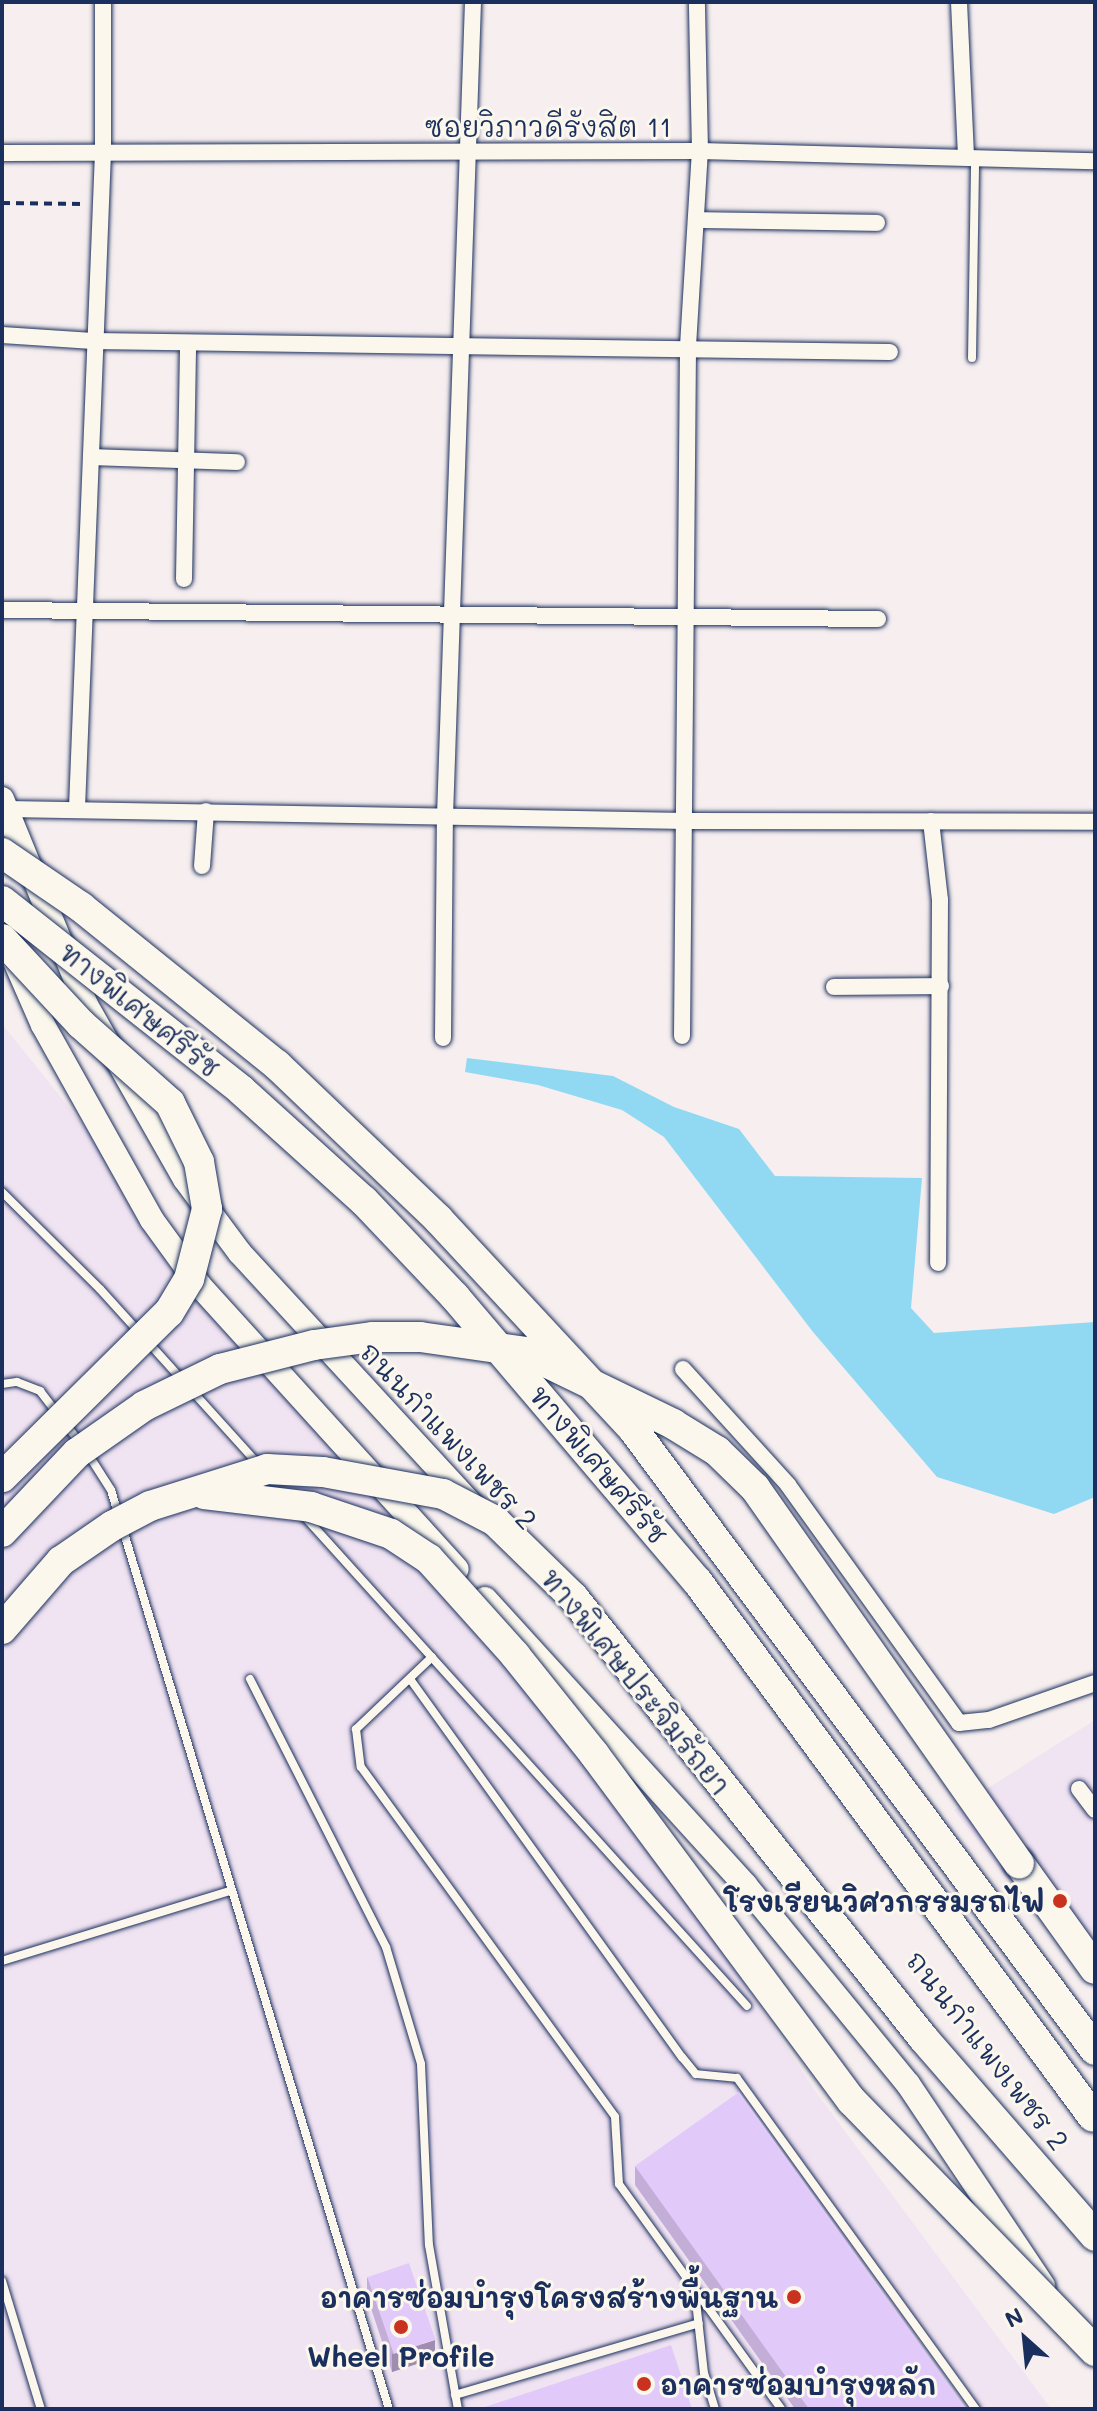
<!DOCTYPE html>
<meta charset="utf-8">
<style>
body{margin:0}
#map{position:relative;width:1097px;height:2411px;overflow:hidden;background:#f6eeef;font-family:Mali,"Playpen Sans Thai",sans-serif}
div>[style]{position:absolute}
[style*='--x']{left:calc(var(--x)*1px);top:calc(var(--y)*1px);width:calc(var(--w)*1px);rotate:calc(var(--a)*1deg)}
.built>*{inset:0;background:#f0e3f2}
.water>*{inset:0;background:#91d9f3}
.path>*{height:4px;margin-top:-2px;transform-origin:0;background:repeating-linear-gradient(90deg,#1b2f5e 0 8px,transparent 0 14px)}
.roads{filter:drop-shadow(0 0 2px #1b2f5e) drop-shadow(0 0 2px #1b2f5e)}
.service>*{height:8px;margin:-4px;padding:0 4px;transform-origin:4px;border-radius:4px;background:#fbf7ec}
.minor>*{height:16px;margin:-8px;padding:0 8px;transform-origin:8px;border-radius:8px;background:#fbf7ec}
.secondary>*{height:24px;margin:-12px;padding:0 12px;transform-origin:12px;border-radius:12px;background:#fbf7ec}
.motorway>*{height:30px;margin:-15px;padding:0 15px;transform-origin:15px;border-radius:15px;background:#fbf7ec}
.bridges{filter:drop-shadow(0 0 2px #1b2f5e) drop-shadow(0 0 2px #1b2f5e)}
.motorway-bridge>*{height:30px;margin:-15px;padding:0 15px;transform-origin:15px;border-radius:15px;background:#fbf7ec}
.wall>*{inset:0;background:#c2aed7}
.shaded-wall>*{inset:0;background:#9e8daf}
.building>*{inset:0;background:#e1cafa;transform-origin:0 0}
.dots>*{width:22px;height:22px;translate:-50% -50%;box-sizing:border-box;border:4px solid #fbf7ec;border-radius:50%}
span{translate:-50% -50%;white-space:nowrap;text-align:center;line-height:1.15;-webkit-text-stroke:6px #fbf7ec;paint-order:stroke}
.street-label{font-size:28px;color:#1b2f5e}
.poi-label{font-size:28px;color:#1b2f5e;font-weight:700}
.right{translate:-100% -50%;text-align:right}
.left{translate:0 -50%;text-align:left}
.frame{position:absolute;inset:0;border:4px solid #1b2f5e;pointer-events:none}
.north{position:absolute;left:985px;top:2299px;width:80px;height:80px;-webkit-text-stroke:6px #fbf7ec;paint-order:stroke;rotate:333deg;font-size:22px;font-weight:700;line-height:32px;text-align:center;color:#1b2f5e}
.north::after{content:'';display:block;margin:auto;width:28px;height:36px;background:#1b2f5e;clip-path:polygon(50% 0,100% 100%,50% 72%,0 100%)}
</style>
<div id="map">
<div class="built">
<i style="clip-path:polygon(2px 1024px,619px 1792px,815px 2091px,1051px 2409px,2px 2409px)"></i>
<i style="clip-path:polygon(1095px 1720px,1095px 1992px,954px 1810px)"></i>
</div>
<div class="water">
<i style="clip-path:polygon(467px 1058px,613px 1076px,674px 1107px,739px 1129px,775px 1176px,922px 1178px,911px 1308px,934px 1333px,1095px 1322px,1095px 1497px,1054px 1514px,937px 1477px,813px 1332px,664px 1137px,622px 1110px,538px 1085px,465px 1072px)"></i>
</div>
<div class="path">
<i style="--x:2;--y:203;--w:82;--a:0.7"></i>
</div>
<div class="roads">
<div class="service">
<i style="--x:972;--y:358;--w:200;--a:-89.1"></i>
<i style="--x:2;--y:1192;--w:138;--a:44.7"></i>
<i style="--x:100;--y:1289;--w:237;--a:47.9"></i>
<i style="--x:2;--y:1384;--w:15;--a:-8"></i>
<i style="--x:17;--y:1382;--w:25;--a:21"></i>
<i style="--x:40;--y:1391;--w:66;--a:52.4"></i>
<i style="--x:88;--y:1454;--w:43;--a:57.4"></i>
<i style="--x:111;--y:1490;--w:960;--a:73.17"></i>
<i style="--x:305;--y:1517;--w:659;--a:47.89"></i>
<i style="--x:432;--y:1657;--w:105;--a:136.5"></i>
<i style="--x:356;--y:1729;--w:38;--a:83"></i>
<i style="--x:361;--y:1767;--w:432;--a:54"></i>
<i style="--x:615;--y:2117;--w:67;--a:86.6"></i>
<i style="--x:619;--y:2184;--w:277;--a:54.2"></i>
<i style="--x:250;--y:1679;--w:301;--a:63.1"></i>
<i style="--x:386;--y:1947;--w:122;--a:73.3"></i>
<i style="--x:421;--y:2064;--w:181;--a:87.5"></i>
<i style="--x:429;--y:2245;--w:167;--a:80"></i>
<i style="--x:410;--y:1679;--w:466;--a:54.3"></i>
<i style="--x:682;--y:2057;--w:22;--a:51"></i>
<i style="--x:696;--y:2074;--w:41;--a:5.6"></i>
<i style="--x:737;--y:2078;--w:408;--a:54.2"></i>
<i style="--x:2;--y:1961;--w:238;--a:-17.1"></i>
<i style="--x:2;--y:2281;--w:134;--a:73.1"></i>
<i style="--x:695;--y:2292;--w:81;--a:83.7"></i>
<i style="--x:704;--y:2373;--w:38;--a:73"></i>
<i style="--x:455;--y:2395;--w:254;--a:-16.4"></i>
</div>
<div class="minor">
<i style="--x:959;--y:2;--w:155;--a:87.4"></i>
<i style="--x:2;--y:153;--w:698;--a:-0.16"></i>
<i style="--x:700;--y:151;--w:395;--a:1.5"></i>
<i style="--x:696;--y:220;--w:181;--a:0.9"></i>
<i style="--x:2;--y:335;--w:91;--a:3.8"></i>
<i style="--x:93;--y:341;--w:797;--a:0.79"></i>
<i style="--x:91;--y:457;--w:146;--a:2"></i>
<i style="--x:184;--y:579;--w:236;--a:-89"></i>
<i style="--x:2;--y:610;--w:876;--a:0.59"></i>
<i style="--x:77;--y:808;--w:658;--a:-87.73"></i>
<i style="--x:103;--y:151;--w:149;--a:-90"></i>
<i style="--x:7;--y:809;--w:679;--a:1.01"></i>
<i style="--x:686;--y:821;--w:409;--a:0.1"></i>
<i style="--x:931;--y:821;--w:80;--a:83.5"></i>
<i style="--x:940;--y:900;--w:363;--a:90.3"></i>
<i style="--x:202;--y:866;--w:55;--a:-85.8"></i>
<i style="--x:834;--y:987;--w:107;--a:-0.5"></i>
<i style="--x:682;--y:1036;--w:690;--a:-89.5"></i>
<i style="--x:688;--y:346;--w:195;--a:-86.5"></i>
<i style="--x:700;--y:151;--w:149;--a:-91.2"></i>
<i style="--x:443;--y:1038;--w:222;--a:-89.5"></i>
<i style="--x:445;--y:816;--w:814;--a:-88.03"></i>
<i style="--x:683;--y:1369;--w:156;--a:47.8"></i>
<i style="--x:788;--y:1485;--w:293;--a:54.3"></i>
<i style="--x:959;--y:1723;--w:30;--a:-6"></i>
<i style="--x:989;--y:1720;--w:112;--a:-19.2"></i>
<i style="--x:1079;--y:1789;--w:26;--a:53"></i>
</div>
<div class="secondary">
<i style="--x:2;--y:799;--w:222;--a:67.8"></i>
<i style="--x:86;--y:1005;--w:200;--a:60.4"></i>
<i style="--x:185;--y:1179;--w:92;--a:53.4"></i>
<i style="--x:240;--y:1253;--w:343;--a:47.4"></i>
<i style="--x:14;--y:959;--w:72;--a:66.3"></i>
<i style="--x:43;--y:1025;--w:223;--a:60.8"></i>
<i style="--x:152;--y:1220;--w:82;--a:54"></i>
<i style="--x:200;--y:1286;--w:382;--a:47.8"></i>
<i style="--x:485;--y:1599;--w:387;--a:47.7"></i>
<i style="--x:745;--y:1885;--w:257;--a:50.7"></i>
<i style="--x:908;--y:2084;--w:243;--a:56.2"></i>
</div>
<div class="motorway">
<i style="--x:1019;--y:1863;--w:130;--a:54.4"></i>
</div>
</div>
<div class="bridges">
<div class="motorway-bridge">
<i style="--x:2;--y:853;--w:96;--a:34.4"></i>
<i style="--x:81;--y:907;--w:252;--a:38.9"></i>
<i style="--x:277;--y:1065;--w:223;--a:43.7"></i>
<i style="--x:438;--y:1219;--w:287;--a:47.1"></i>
<i style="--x:633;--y:1429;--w:774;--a:53.35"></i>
<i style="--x:2;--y:901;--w:305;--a:38.3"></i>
<i style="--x:241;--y:1090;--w:166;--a:42.1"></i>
<i style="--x:364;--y:1201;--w:132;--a:46.5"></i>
<i style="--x:455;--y:1297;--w:373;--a:49.6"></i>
<i style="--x:697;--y:1581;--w:666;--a:53.54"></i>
<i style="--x:2;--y:939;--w:116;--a:47.1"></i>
<i style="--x:81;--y:1024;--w:119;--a:41.6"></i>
<i style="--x:170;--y:1103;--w:66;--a:63.8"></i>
<i style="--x:199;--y:1162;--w:48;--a:80.3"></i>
<i style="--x:207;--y:1209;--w:72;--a:104.4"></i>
<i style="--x:189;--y:1279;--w:39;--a:121"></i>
<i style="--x:169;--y:1312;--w:235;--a:135.3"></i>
<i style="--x:204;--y:1494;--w:108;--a:6.9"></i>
<i style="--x:311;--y:1507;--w:84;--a:18.6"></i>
<i style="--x:391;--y:1534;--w:45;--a:33.3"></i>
<i style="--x:429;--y:1559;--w:129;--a:48.1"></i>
<i style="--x:515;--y:1655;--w:127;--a:51.4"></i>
<i style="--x:594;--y:1754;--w:432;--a:53.4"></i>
<i style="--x:852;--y:2101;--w:349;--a:45.8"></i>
<i style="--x:2;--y:1532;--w:109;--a:-46.5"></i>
<i style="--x:77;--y:1453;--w:82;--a:-35"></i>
<i style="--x:144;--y:1406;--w:85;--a:-26"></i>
<i style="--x:220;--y:1369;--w:97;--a:-14.3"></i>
<i style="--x:314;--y:1345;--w:60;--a:-7.7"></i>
<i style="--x:373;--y:1337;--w:47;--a:0"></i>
<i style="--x:420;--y:1337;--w:106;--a:8.1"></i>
<i style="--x:525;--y:1352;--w:165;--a:25.9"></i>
<i style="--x:673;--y:1424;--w:52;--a:31.5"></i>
<i style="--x:717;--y:1451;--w:53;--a:44.2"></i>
<i style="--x:755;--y:1488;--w:459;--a:54.9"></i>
<i style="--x:2;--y:1629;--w:90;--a:-49.1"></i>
<i style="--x:61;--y:1561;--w:62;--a:-34.5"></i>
<i style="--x:112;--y:1526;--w:43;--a:-27.8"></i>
<i style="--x:150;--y:1506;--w:123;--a:-17.5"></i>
<i style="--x:267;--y:1469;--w:56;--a:3.1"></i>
<i style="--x:323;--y:1472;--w:122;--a:10.4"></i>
<i style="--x:443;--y:1494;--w:59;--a:27.4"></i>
<i style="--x:495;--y:1521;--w:109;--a:44.3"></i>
<i style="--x:573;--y:1597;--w:564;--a:51.55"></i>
<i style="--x:924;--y:2039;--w:261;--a:49"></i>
</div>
</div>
<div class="wall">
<i style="clip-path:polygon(635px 2166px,966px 2409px,795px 2409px,635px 2185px)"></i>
<i style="clip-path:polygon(367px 2277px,435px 2358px,392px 2372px,367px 2296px)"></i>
</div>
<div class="shaded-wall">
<i style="clip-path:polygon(435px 2340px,435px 2358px,392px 2372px,392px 2354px)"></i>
</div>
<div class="building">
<i style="clip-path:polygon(739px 2092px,966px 2409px,809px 2409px,635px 2166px)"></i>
<i style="left:409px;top:2263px;width:81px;height:44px;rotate:71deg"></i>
<i style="clip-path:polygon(671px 2345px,692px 2409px,479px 2409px)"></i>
</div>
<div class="dots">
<i style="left:1060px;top:1901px;background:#c8321e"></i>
<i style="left:794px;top:2297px;background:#c8321e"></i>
<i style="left:401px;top:2327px;background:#c8321e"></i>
<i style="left:644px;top:2384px;background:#c8321e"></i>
</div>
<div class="street-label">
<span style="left:548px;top:126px">ซอยวิภาวดีรังสิต 11</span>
<span style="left:140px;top:1009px;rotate:39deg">ทางพิเศษศรีรัช</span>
<span style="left:449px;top:1435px;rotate:47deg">ถนนกำแพงเพชร 2</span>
<span style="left:599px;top:1464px;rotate:50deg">ทางพิเศษศรีรัช</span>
<span style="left:636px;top:1681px;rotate:51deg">ทางพิเศษประจิมรัถยา</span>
<span style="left:988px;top:2050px;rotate:52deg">ถนนกำแพงเพชร 2</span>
</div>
<div class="poi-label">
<span class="right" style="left:1044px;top:1901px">โรงเรียนวิศวกรรมรถไฟ</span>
<span class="right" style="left:778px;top:2297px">อาคารซ่อมบำรุงโครงสร้างพื้นฐาน</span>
<span style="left:401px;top:2356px">Wheel Profile</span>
<span class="left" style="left:660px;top:2384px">อาคารซ่อมบำรุงหลัก</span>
</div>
<div class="frame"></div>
<div class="north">N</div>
</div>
